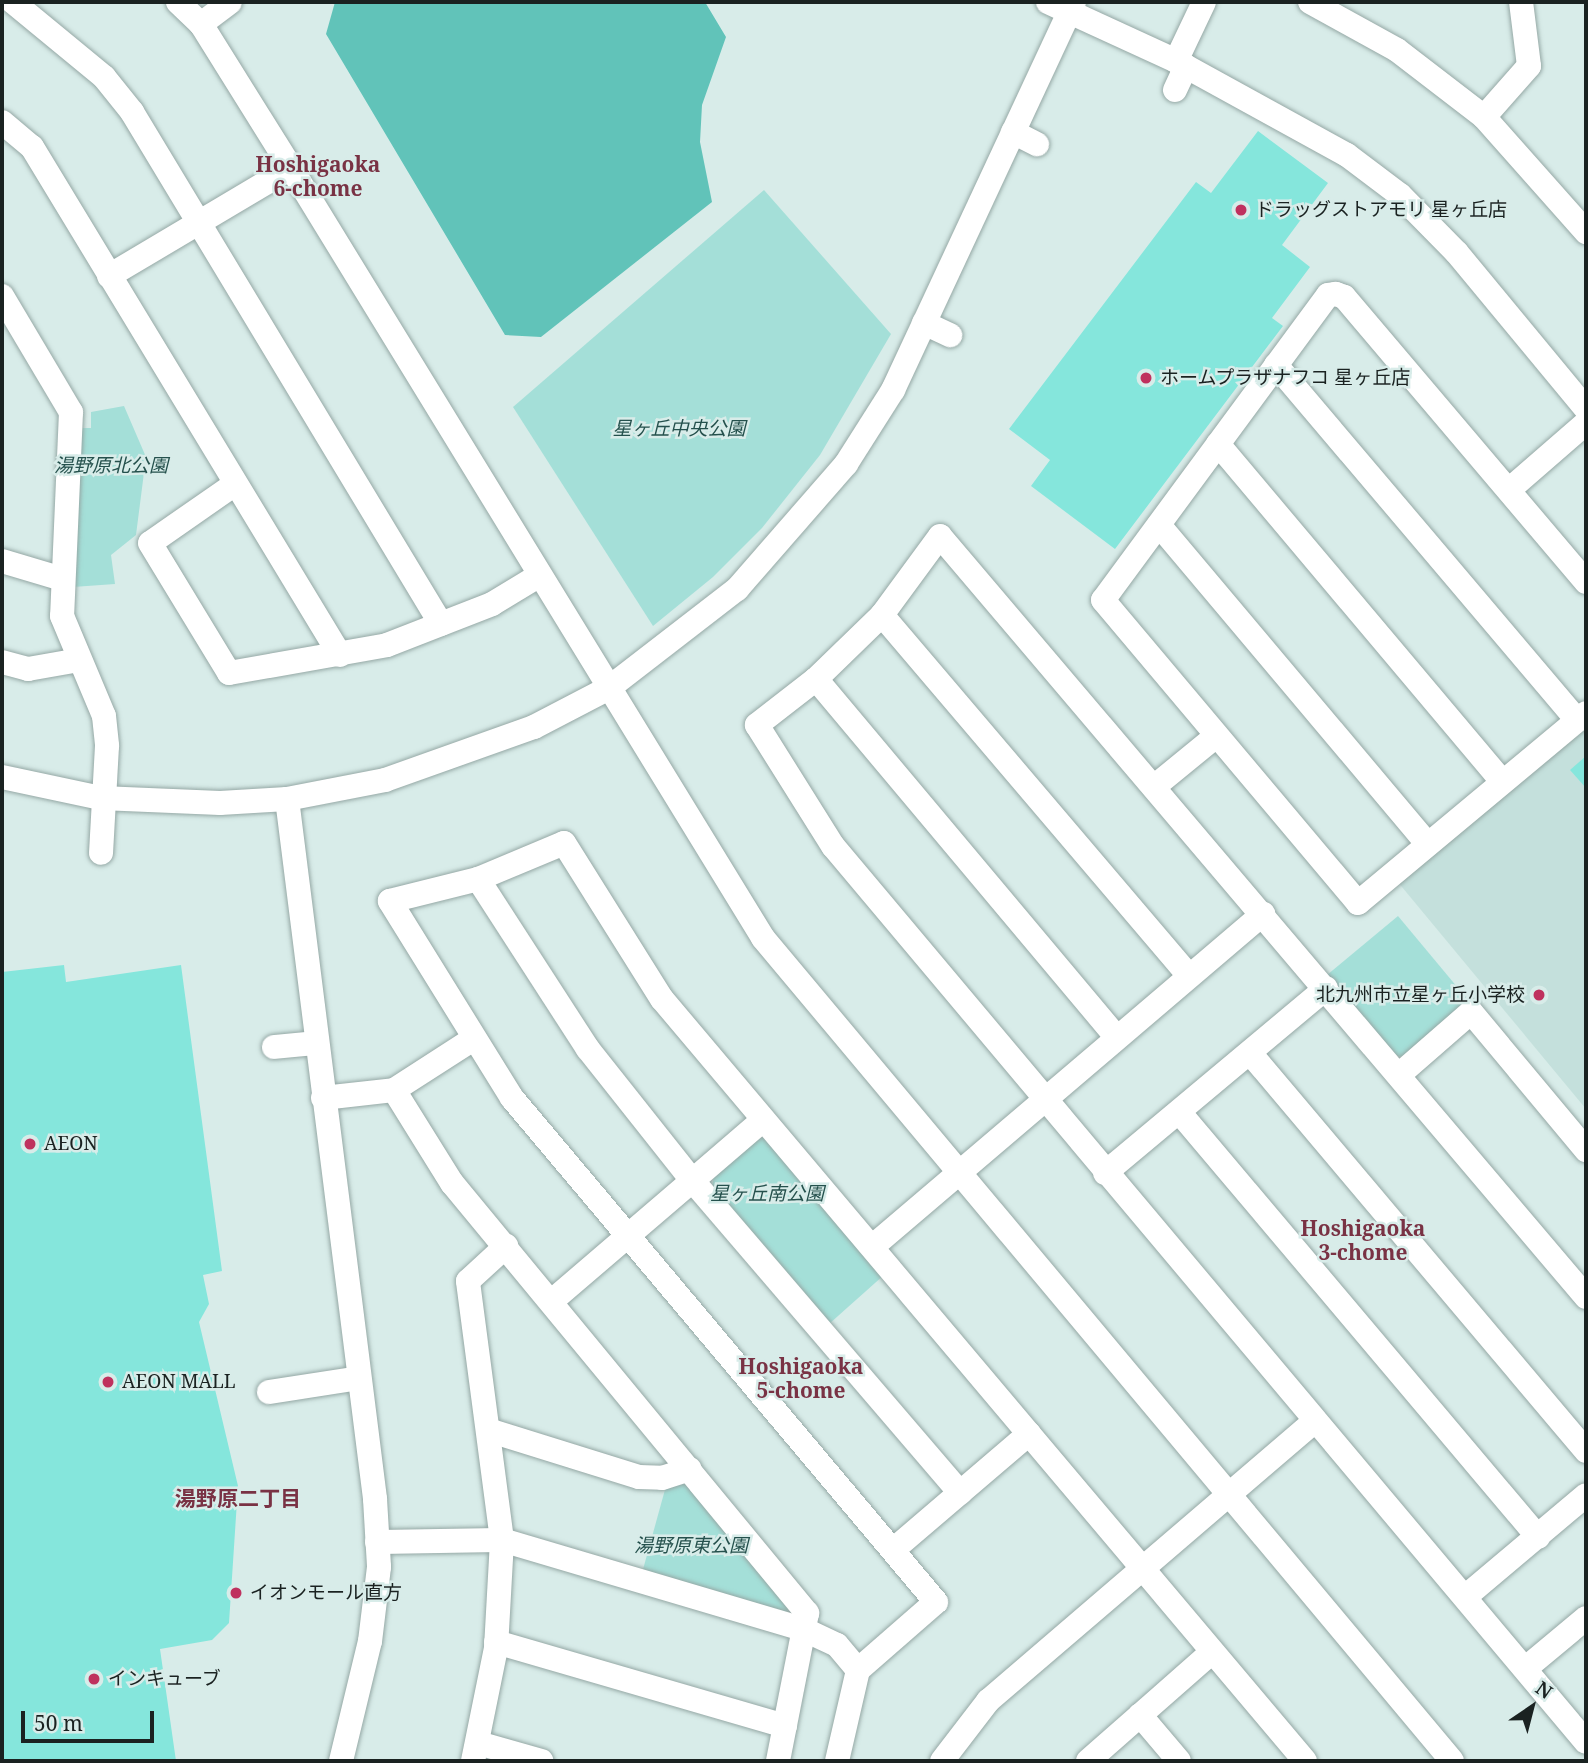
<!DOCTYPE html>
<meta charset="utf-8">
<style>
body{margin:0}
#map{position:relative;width:1588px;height:1763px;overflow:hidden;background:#d8ece9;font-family:"Noto Serif","Noto Sans JP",serif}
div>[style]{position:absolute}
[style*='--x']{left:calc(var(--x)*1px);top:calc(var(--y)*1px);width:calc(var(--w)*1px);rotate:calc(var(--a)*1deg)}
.built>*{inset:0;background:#c4e0dc}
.green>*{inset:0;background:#a4dfd8}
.water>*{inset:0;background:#61c3b9}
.building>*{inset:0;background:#85e6dc}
.roads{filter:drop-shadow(0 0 2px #95a8a5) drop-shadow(0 0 2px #95a8a5)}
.minor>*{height:24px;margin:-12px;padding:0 12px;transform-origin:12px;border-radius:12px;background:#fff}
.dots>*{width:19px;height:19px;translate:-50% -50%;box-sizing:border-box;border:4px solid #d8ece9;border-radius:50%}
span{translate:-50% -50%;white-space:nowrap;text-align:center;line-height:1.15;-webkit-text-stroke:5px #d8ece9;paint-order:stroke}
.poi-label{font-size:19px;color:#1a2221}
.left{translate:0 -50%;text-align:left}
.right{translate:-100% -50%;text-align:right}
.park-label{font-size:19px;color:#25514d;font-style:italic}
.neighbourhood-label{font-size:21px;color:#793244;font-weight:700}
.frame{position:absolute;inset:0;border:4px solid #1a2221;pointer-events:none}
.north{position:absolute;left:1497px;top:1672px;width:70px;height:70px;-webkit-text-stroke:5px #d8ece9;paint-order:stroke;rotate:35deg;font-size:19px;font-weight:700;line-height:28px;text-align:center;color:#1a2221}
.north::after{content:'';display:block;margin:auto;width:24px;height:32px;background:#1a2221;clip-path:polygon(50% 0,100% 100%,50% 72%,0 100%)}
.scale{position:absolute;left:21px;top:1711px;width:133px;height:32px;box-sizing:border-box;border:4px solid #1a2221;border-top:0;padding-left:9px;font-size:21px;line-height:24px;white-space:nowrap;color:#1a2221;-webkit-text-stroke:5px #d8ece9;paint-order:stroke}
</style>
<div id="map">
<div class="built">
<i style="clip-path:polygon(1586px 726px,1586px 1109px,1397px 881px)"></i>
</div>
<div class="green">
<i style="clip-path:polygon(764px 190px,891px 334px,820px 455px,762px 528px,713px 577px,653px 626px,513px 407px)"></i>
<i style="clip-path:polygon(124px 406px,146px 457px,136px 535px,111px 555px,115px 584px,73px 587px,79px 428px,91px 428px,91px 412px)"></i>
<i style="clip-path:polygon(1398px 916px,1468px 1000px,1404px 1057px,1394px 1055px,1327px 975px)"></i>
<i style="clip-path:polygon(768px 1137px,884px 1275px,829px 1324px,712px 1187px,714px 1176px,760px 1138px)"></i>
<i style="clip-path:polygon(692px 1483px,789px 1608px,783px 1617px,642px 1573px,666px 1486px)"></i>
</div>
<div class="water">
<i style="clip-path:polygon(335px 2px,705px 2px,726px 37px,702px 105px,700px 142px,712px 202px,541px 337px,505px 335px,326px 34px)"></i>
</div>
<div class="building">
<i style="clip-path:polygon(1258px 131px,1328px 183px,1282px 245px,1310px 267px,1272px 318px,1283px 326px,1115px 549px,1031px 486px,1050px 460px,1009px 429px,1196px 182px,1211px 193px)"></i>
<i style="clip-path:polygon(1586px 756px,1586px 788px,1570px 770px)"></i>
<i style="clip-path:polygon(64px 965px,66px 982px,181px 965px,222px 1271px,203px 1275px,209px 1304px,199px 1322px,238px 1486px,229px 1623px,212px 1640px,160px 1649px,176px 1761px,2px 1761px,2px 972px)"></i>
</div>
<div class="roads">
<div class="minor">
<i style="--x:13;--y:2;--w:118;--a:39.5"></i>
<i style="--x:104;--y:77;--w:45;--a:51.3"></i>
<i style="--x:132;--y:112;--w:598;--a:58.89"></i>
<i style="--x:178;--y:2;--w:32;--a:44"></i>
<i style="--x:201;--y:24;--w:170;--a:58"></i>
<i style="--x:291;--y:168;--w:903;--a:58.49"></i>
<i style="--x:763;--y:938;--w:1073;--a:50.06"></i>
<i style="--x:1048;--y:2;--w:141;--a:24.7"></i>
<i style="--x:1176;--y:61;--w:195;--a:28.8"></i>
<i style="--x:1347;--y:155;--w:66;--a:37"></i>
<i style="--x:1400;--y:195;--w:81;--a:45.5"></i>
<i style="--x:1457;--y:253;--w:202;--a:50.4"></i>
<i style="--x:1310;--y:2;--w:99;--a:28.9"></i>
<i style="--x:1397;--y:50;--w:110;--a:37.6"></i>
<i style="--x:1484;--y:117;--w:154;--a:48.4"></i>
<i style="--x:201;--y:24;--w:36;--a:-37"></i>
<i style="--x:1176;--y:61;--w:65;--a:-64.6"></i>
<i style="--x:1175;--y:90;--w:26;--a:-65"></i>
<i style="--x:1484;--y:117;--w:68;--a:-48.6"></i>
<i style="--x:1529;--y:66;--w:64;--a:-97.1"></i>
<i style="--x:2;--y:122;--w:39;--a:40"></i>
<i style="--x:32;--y:147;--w:594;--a:58.77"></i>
<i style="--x:1013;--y:132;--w:27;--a:27"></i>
<i style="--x:109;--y:276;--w:212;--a:-30.7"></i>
<i style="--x:2;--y:296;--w:135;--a:59.3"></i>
<i style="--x:71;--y:412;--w:204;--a:92.5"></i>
<i style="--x:62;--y:616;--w:108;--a:67.2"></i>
<i style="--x:104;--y:716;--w:30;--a:84"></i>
<i style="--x:107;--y:746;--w:107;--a:93.2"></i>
<i style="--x:924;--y:323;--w:29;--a:25"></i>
<i style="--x:1276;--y:365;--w:465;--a:49.7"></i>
<i style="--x:1218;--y:444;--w:441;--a:49.9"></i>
<i style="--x:235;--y:484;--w:103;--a:145.2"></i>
<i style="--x:150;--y:543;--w:152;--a:58.7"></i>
<i style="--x:229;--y:673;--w:160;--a:-10"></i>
<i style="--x:387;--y:645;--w:113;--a:-21.3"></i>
<i style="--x:492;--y:604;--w:54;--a:-31.3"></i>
<i style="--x:1510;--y:489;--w:101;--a:-41"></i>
<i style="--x:1159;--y:525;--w:417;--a:49.9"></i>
<i style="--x:2;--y:561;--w:63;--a:16.7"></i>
<i style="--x:1586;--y:582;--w:374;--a:-130.3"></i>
<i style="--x:1344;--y:297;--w:9;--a:-159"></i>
<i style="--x:1336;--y:294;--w:8;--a:173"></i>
<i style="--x:1328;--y:295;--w:379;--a:126.4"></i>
<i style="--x:1103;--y:600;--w:396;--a:49.9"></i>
<i style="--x:1358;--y:903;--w:297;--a:-39.8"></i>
<i style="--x:882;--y:615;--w:474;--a:49.6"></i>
<i style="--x:2;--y:662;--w:27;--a:15"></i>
<i style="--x:28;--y:669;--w:52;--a:-10"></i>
<i style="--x:816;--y:679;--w:467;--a:50"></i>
<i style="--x:2;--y:777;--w:101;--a:12"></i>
<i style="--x:101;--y:798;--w:119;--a:2.4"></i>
<i style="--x:220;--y:803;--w:67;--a:-3.4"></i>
<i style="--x:287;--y:799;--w:100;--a:-11"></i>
<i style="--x:385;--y:780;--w:158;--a:-19.6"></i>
<i style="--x:534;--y:727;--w:85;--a:-27.5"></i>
<i style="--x:609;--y:688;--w:162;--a:-37.7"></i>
<i style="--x:737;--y:589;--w:166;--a:-48.9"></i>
<i style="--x:846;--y:464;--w:88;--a:-57.6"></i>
<i style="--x:893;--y:390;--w:428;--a:-65"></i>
<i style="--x:1155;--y:786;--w:79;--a:-39.3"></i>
<i style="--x:287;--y:799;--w:706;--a:82.83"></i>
<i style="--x:375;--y:1499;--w:68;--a:86.6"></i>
<i style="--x:379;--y:1567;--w:75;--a:96.9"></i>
<i style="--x:370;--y:1641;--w:123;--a:103.6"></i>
<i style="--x:478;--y:879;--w:202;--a:57.1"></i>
<i style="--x:588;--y:1049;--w:167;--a:51.6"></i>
<i style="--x:692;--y:1180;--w:412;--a:49.4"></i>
<i style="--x:274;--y:1047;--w:42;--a:-5.4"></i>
<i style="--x:1250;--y:1053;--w:521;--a:49.83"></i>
<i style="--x:1400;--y:1074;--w:94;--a:-41.1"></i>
<i style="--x:1471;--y:1012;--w:180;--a:50.2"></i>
<i style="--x:394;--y:1090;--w:110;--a:58.1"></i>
<i style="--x:452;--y:1183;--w:558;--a:50.46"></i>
<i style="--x:807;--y:1613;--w:151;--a:101.1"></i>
<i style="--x:323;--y:1098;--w:71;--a:-6.4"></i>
<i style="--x:394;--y:1090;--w:94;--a:-32.8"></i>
<i style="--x:1180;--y:1113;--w:555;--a:49.82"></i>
<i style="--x:1105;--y:1173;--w:288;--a:-39.9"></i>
<i style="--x:872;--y:1247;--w:514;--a:-40.42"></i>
<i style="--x:1586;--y:1297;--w:998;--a:-130.33"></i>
<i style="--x:940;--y:536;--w:98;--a:126.3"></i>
<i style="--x:882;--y:615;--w:92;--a:135.9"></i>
<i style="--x:816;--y:679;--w:75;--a:142.1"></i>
<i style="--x:757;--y:725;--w:143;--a:57.9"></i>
<i style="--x:833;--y:846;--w:1170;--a:49.96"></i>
<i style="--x:553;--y:1300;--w:277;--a:-40.6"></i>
<i style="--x:269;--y:1392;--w:91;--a:-8.8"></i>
<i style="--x:488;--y:1430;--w:158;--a:17.3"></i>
<i style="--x:639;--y:1477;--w:23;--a:2"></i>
<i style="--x:662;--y:1478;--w:29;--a:-18"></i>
<i style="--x:377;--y:1542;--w:125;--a:-0.9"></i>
<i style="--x:502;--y:1540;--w:316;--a:16.5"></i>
<i style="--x:805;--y:1630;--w:35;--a:25"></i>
<i style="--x:837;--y:1645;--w:33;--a:50"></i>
<i style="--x:893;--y:1550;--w:179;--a:-40.5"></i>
<i style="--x:1465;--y:1597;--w:158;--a:-40.1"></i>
<i style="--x:496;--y:1642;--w:301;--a:16.2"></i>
<i style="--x:1526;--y:1668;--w:78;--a:-39.8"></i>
<i style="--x:1140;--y:1715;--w:60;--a:49.7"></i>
<i style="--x:478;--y:1743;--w:66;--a:15.9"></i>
<i style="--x:473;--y:1761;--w:115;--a:-78.5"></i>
<i style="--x:496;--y:1648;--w:108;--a:-86.8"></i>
<i style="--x:502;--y:1540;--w:261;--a:-97.5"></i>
<i style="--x:468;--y:1281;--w:52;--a:-42.6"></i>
<i style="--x:837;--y:1761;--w:93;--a:-77"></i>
<i style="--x:858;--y:1670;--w:103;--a:-41.1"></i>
<i style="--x:936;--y:1602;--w:659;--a:-130.07"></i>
<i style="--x:512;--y:1098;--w:232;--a:-121.8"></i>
<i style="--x:390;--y:901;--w:91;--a:-14"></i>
<i style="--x:478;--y:879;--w:93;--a:-22.7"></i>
<i style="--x:564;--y:843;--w:184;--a:57.9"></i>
<i style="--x:662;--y:999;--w:997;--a:49.84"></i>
<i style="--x:942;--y:1761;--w:76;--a:-52.5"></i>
<i style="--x:988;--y:1701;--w:429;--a:-40.6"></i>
<i style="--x:1088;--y:1761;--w:165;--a:-41.3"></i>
</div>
</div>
<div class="dots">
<i style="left:1241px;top:210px;background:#bf315e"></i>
<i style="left:1146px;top:378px;background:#bf315e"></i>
<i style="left:1539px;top:995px;background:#bf315e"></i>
<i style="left:30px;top:1144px;background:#bf315e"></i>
<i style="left:108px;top:1382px;background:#bf315e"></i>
<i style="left:236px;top:1593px;background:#bf315e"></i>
<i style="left:94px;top:1679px;background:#bf315e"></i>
</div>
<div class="poi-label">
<span class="left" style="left:1255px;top:210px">ドラッグストアモリ 星ヶ丘店</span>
<span class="left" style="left:1160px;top:378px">ホームプラザナフコ 星ヶ丘店</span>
<span class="right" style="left:1525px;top:995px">北九州市立星ヶ丘小学校</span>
<span class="left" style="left:44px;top:1144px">AEON</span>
<span class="left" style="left:122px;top:1382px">AEON MALL</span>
<span class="left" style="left:250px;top:1593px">イオンモール直方</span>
<span class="left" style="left:108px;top:1679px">インキューブ</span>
</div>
<div class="park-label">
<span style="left:679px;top:429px">星ヶ丘中央公園</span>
<span style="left:111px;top:466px">湯野原北公園</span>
<span style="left:767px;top:1194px">星ヶ丘南公園</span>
<span style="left:691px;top:1546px">湯野原東公園</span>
</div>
<div class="neighbourhood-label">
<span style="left:318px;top:176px">Hoshigaoka<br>6-chome</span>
<span style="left:1363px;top:1240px">Hoshigaoka<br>3-chome</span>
<span style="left:801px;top:1378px">Hoshigaoka<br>5-chome</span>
<span style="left:238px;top:1498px">湯野原二丁目</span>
</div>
<div class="frame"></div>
<div class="north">N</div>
<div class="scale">50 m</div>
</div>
